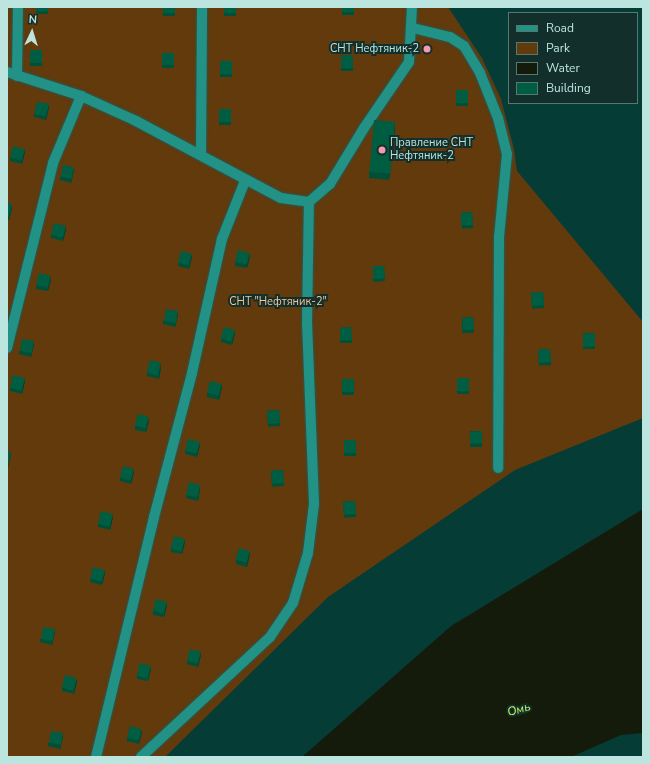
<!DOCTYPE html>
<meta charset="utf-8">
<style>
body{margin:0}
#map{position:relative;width:650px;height:764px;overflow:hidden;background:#053c36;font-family:"Nunito Sans",sans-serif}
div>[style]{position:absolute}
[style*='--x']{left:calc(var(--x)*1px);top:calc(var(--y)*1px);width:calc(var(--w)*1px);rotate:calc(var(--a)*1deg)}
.green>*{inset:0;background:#623a0c}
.water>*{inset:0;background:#151b0b}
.roads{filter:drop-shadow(0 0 1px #265a54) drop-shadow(0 0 1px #265a54)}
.minor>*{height:10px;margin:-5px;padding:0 5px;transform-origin:5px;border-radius:5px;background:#229286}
.wall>*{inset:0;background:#005038;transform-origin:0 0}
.shaded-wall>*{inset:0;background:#00412e}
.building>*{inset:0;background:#005d41;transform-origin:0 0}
.dots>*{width:11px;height:11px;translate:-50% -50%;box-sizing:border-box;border:2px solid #122f2b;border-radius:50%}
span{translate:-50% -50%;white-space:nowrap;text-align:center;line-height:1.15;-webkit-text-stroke:4px #122f2b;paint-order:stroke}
.poi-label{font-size:11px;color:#bbe5de}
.right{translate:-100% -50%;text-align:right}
.left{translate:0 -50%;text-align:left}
.park-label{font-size:11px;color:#f2c69c}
.water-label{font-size:12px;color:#c6f55c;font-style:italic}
.frame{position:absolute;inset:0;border:8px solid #bbe5de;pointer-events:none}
.legend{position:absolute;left:508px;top:12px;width:130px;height:92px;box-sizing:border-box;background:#122f2b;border:1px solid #567873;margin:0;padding:5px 7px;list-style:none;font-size:12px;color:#bbe5de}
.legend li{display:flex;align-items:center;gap:8px;height:20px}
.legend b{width:20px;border:1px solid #567873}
.north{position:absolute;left:12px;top:12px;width:40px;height:40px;-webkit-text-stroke:3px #122f2b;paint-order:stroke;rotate:4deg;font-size:11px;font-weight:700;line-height:16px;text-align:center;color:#bbe5de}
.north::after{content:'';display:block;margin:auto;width:14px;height:18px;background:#bbe5de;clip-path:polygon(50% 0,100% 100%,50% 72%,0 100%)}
</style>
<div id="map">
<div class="green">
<i style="clip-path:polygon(7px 7px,448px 7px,482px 58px,501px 99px,514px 149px,517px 171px,643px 322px,643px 418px,515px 470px,328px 597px,165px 757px,7px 757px)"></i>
</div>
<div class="water">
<i style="clip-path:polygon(643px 509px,643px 733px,621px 735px,571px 757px,302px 757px,451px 626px)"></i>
</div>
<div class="roads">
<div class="minor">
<i style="--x:413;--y:28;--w:38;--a:14"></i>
<i style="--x:450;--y:37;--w:17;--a:33"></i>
<i style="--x:464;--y:46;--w:31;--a:59"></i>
<i style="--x:480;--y:73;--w:48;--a:68.2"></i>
<i style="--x:498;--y:118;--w:37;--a:76"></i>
<i style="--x:507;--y:154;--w:83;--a:95.5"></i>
<i style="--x:499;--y:237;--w:231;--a:90.2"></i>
<i style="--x:7;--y:72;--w:78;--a:18"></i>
<i style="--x:81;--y:96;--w:60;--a:24.4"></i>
<i style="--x:136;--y:121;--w:164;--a:28"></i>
<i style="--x:281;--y:198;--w:28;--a:8"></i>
<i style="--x:309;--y:202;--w:28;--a:-41"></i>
<i style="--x:330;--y:184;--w:66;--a:-58.7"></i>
<i style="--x:364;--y:128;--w:80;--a:-55.7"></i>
<i style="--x:409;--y:62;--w:55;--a:-86.9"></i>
<i style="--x:17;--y:76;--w:69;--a:-89.2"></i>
<i style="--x:201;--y:155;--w:148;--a:-89.6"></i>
<i style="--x:7;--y:348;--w:191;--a:-76"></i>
<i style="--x:53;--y:163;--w:73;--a:-67.3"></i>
<i style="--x:96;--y:757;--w:247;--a:-76.4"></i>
<i style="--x:154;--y:517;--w:149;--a:-75.2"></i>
<i style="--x:192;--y:373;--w:137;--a:-77.4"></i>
<i style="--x:222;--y:239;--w:62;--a:-68.4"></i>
<i style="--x:141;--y:757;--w:176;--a:-42.9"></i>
<i style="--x:270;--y:637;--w:41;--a:-55.9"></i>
<i style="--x:293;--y:603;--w:52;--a:-73.3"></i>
<i style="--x:308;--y:553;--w:49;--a:-83"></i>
<i style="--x:314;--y:504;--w:180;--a:-92.2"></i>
<i style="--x:307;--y:324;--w:122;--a:-89.1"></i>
</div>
</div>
<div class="wall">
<i style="left:36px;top:7px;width:12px;height:7px"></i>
<i style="left:163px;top:7px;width:12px;height:9px"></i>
<i style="left:224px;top:7px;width:12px;height:9px"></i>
<i style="left:342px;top:7px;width:12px;height:8px"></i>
<i style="left:30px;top:50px;width:12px;height:16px"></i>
<i style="left:162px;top:53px;width:12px;height:15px"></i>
<i style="left:341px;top:55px;width:12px;height:16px"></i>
<i style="left:220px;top:61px;width:12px;height:16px"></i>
<i style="left:468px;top:90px;width:16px;height:12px;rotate:90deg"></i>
<i style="clip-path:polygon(49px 107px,46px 120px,34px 117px,34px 114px)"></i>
<i style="left:219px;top:109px;width:12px;height:16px"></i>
<i style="clip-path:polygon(395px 128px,389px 180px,369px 178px,369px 172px)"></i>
<i style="clip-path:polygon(25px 152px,22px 164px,10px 161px,10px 158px)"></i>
<i style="clip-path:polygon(74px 170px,71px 183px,60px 180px,60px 177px)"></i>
<i style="clip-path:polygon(7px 203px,12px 208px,9px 220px,7px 219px)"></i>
<i style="left:472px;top:212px;width:16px;height:11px;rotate:86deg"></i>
<i style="clip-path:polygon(66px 229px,63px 241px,51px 238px,51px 235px)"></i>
<i style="clip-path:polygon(250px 256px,247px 268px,235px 266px,235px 262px)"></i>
<i style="clip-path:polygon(192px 257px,189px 269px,178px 266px,178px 263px)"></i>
<i style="clip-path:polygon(373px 266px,384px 266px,385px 281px,373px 282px)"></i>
<i style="clip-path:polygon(51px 279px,48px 291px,36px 289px,36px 285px)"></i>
<i style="left:543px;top:292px;width:16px;height:12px;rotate:86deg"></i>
<i style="clip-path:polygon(178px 315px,175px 327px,163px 324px,163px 321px)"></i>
<i style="clip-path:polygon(473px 317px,474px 333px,462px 333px,462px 318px)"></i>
<i style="clip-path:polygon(351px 327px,352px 343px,340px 343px,340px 328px)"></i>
<i style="clip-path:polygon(235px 333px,232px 345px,221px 342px,221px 339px)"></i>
<i style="left:595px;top:333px;width:16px;height:12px;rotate:90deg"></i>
<i style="clip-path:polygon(34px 345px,31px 357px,19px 354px,19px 351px)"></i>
<i style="left:550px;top:349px;width:16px;height:12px;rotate:86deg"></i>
<i style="clip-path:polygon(161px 367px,159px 379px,147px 376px,147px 373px)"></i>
<i style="left:469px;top:378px;width:16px;height:12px;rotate:90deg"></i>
<i style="left:342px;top:379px;width:12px;height:16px"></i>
<i style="clip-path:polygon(25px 381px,22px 394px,10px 391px,10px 388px)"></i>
<i style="clip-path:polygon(222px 387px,219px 400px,207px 397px,207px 393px)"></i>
<i style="left:279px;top:410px;width:16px;height:12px;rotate:86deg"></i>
<i style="clip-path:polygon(149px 420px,146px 432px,135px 430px,135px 426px)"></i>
<i style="left:482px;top:431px;width:16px;height:12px;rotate:90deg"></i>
<i style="left:344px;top:440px;width:12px;height:16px"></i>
<i style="clip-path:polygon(200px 445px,197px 457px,185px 454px,185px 451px)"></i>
<i style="left:283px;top:470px;width:16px;height:12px;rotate:86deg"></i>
<i style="clip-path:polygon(134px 472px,131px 484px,120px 481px,120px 478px)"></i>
<i style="clip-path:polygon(200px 489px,198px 501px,186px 498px,186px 495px)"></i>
<i style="left:355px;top:501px;width:16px;height:12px;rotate:86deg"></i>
<i style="clip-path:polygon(113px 517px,110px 530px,98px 527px,98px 524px)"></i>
<i style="clip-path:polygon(185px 542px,182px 554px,171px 552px,171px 549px)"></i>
<i style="clip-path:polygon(250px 554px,247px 567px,236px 564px,236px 560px)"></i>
<i style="clip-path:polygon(105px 573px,102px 585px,90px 582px,90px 579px)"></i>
<i style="clip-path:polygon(167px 605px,164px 617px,153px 615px,153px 611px)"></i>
<i style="clip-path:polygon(55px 632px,52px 645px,40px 642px,40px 639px)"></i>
<i style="clip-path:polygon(201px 655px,198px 667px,187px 664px,187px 661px)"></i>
<i style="clip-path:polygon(151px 669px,148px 681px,137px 679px,137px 676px)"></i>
<i style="clip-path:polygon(77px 681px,74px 694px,62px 691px,62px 688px)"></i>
<i style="clip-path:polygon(142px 732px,139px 744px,127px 741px,127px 738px)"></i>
<i style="clip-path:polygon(63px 737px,60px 749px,48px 746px,48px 743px)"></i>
</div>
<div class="shaded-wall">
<i style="clip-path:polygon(49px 104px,49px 107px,46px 120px,46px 116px)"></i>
<i style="clip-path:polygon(395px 122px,395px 128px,389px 180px,389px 174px)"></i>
<i style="clip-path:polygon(25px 149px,25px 152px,22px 164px,22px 161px)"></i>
<i style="clip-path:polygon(74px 167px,74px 170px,71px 183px,71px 180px)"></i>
<i style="clip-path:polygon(12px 204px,12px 208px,9px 220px,9px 217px)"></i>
<i style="clip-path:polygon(66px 226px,66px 229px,63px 241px,63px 238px)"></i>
<i style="clip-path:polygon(250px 253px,250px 256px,247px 268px,247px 265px)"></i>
<i style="clip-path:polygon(192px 254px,192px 257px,189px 269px,189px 266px)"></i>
<i style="clip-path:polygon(51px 276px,51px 279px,48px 291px,48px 288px)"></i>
<i style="clip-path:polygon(178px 311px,178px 315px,175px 327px,175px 324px)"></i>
<i style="clip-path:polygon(235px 330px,235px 333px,232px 345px,232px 342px)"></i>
<i style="clip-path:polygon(34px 341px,34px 345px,31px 357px,31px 354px)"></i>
<i style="clip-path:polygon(161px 363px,161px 367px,159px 379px,159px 376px)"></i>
<i style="clip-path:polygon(25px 378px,25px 381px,22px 394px,22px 391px)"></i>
<i style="clip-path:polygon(222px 384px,222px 387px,219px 400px,219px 396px)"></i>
<i style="clip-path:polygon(149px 417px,149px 420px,146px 432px,146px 429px)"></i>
<i style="clip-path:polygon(200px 442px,200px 445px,197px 457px,197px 454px)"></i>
<i style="clip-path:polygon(11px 452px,11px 455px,8px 468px,8px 465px)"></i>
<i style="clip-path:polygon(134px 469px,134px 472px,131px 484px,131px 481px)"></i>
<i style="clip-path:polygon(200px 485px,200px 489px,198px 501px,198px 497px)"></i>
<i style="clip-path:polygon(113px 514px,113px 517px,110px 530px,110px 527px)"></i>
<i style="clip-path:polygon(185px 539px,185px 542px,182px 554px,182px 551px)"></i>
<i style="clip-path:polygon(250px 551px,250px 554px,247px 567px,247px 563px)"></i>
<i style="clip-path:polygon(105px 570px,105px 573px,102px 585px,102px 582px)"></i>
<i style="clip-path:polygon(167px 602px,167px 605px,164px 617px,164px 614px)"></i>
<i style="clip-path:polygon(55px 629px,55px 632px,52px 645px,52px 642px)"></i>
<i style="clip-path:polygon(201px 652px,201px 655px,198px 667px,198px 664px)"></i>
<i style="clip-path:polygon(151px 666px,151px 669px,148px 681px,148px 678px)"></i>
<i style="clip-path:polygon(77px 678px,77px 681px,74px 694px,74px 690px)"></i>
<i style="clip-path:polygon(142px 729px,142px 732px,139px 744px,139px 741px)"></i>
<i style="clip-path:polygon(63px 733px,63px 737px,60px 749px,60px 746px)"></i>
</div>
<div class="building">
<i style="left:36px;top:7px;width:12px;height:4px"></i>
<i style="left:163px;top:7px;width:12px;height:6px"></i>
<i style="left:224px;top:7px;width:12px;height:6px"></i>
<i style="left:342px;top:7px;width:12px;height:5px"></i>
<i style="left:30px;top:50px;width:12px;height:13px"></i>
<i style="left:162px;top:53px;width:12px;height:12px"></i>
<i style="left:341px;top:55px;width:12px;height:13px"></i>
<i style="left:220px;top:61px;width:12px;height:13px"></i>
<i style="left:468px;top:90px;width:13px;height:12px;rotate:90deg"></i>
<i style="clip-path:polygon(37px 102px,49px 104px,46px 116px,34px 114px)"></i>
<i style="left:219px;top:109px;width:12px;height:13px"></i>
<i style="left:374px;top:120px;width:21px;height:52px;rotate:5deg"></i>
<i style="left:13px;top:146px;width:12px;height:12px;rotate:14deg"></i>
<i style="left:63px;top:165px;width:11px;height:12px;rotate:10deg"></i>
<i style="clip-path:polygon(7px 203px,12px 204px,9px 217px,7px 216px)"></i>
<i style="clip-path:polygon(472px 212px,473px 225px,461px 225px,461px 213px)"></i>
<i style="left:54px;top:223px;width:12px;height:12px;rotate:14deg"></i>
<i style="left:238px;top:250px;width:12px;height:12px;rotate:14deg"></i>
<i style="left:181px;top:251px;width:11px;height:12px;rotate:15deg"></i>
<i style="clip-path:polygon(373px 266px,384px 266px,385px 278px,373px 279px)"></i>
<i style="left:39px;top:273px;width:12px;height:12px;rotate:14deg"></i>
<i style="left:543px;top:292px;width:13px;height:12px;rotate:86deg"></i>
<i style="left:166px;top:309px;width:12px;height:12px;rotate:9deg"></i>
<i style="left:473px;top:317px;width:12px;height:11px;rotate:85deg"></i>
<i style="left:224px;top:327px;width:11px;height:12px;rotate:15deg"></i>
<i style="clip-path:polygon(351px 327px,352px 340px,340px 340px,340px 328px)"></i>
<i style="clip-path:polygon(595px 333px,595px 346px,583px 347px,583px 334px)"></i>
<i style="left:22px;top:339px;width:12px;height:12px;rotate:9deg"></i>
<i style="left:550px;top:349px;width:13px;height:12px;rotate:86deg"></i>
<i style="left:150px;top:360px;width:11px;height:13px;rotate:15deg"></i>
<i style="left:13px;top:375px;width:12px;height:13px;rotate:14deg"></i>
<i style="left:469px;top:378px;width:13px;height:12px;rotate:90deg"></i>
<i style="left:342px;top:379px;width:12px;height:13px"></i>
<i style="left:210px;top:381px;width:12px;height:12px;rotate:14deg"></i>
<i style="left:279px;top:410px;width:13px;height:12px;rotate:86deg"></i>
<i style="left:138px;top:414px;width:11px;height:12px;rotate:15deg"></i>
<i style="clip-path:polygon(482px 431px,482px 443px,470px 444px,470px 432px)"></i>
<i style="left:188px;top:439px;width:12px;height:12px;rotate:14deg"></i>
<i style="left:344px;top:440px;width:12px;height:13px"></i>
<i style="clip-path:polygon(7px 451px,11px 452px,8px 465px,7px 464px)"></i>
<i style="left:123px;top:466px;width:11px;height:12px;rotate:15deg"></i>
<i style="left:283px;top:470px;width:13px;height:12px;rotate:86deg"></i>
<i style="clip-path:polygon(189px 482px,200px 485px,198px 497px,186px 495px)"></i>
<i style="left:355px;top:501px;width:13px;height:12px;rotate:86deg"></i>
<i style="left:101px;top:511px;width:12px;height:13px;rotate:14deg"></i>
<i style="left:174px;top:536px;width:11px;height:13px;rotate:15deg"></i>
<i style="left:239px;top:548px;width:11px;height:12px;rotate:15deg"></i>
<i style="left:93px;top:567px;width:12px;height:12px;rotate:14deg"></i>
<i style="left:156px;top:599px;width:11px;height:12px;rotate:15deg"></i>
<i style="left:43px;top:627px;width:12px;height:12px;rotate:9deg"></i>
<i style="left:190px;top:649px;width:11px;height:12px;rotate:15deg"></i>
<i style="left:140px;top:663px;width:11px;height:13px;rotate:15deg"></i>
<i style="left:65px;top:675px;width:12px;height:13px;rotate:14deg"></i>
<i style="left:130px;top:726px;width:12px;height:12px;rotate:14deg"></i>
<i style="left:51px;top:731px;width:12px;height:12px;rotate:9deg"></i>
</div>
<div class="dots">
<i style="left:427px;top:49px;background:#f29aaf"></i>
<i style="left:382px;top:150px;background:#f29aaf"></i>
</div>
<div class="poi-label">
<span class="right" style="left:419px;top:49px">СНТ Нефтяник-2</span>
<span class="left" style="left:390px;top:150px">Правление СНТ<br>Нефтяник-2</span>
</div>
<div class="park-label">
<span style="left:278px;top:302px">СНТ "Нефтяник-2"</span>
</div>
<div class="water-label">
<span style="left:519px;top:710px;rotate:-15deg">Омь</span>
</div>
<div class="frame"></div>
<ul class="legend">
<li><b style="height:5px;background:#229286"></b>Road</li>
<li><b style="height:11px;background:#623a0c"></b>Park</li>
<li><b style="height:11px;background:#151b0b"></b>Water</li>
<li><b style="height:11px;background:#005d41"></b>Building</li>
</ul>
<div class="north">N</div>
</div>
